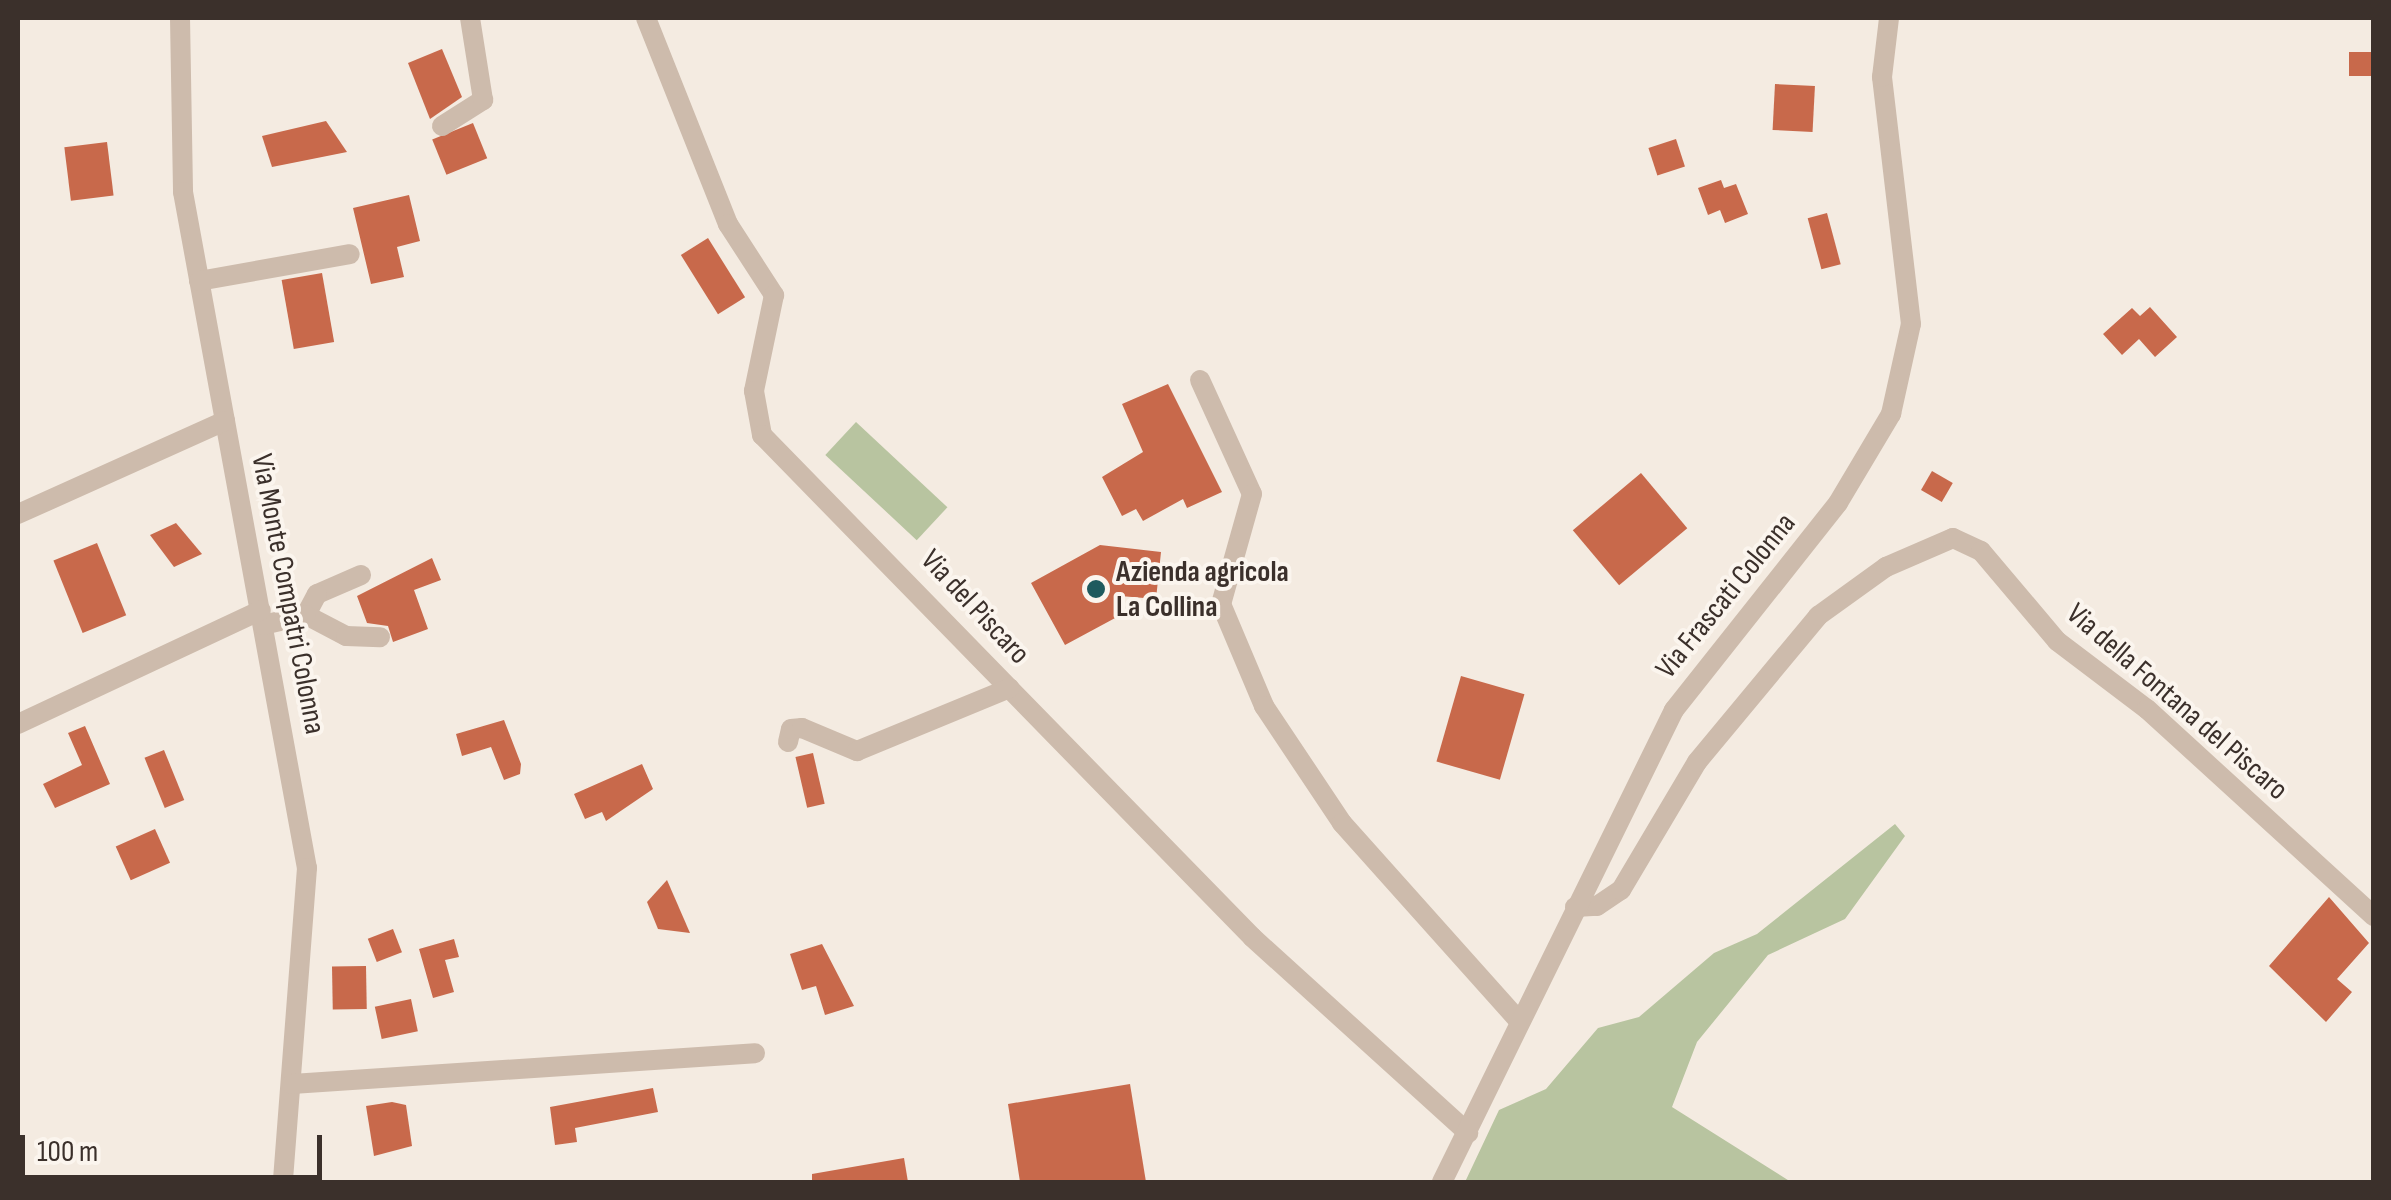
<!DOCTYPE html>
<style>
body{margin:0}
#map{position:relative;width:2391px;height:1200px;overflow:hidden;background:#f4ebe1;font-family:"Sofia Sans Condensed",sans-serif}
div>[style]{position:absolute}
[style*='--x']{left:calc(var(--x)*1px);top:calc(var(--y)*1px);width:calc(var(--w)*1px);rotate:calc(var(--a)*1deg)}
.green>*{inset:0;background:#b8c4a0;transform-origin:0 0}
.building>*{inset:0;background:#c8694b;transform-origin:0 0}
.minor>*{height:20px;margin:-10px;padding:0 10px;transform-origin:10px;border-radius:10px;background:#cdbbac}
.dots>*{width:28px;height:28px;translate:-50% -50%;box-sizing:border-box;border:5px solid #fbf5ee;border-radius:50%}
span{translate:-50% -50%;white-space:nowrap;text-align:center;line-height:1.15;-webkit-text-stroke:8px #fbf5ee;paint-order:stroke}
.poi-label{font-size:30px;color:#3b302b;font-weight:700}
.left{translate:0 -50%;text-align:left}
.street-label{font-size:30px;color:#3b302b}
.frame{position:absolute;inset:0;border:20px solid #3b302b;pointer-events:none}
.scale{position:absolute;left:20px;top:1135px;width:302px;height:45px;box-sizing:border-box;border:5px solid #3b302b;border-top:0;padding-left:12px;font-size:30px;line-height:35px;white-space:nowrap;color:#3b302b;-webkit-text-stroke:8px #fbf5ee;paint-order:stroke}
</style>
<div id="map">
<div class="green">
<i style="left:856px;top:422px;width:125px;height:45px;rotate:43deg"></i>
<i style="clip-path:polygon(1895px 824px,1905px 836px,1845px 919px,1768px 955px,1697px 1042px,1672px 1107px,1791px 1182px,1465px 1182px,1499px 1110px,1546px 1089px,1598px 1028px,1639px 1017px,1714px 953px,1757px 934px)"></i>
</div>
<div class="building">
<i style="clip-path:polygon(442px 49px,462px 97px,430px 119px,408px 63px)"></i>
<i style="left:2374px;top:52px;width:24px;height:25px;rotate:90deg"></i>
<i style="left:1775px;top:84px;width:40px;height:46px;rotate:3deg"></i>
<i style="clip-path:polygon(326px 121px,347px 152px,272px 167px,262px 136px)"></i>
<i style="left:473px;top:123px;width:38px;height:44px;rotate:68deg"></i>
<i style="left:1676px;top:139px;width:29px;height:29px;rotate:72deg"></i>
<i style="left:107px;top:142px;width:54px;height:43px;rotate:83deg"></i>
<i style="clip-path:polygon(1721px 180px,1724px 188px,1736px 184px,1748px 214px,1725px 223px,1720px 210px,1708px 215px,1698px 188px)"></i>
<i style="clip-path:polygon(409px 195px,420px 241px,397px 247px,404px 277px,371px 284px,353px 208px)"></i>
<i style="left:1827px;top:213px;width:53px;height:20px;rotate:75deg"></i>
<i style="left:708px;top:238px;width:70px;height:32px;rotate:58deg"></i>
<i style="left:322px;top:273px;width:70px;height:41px;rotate:80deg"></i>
<i style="clip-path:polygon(2150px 307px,2177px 337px,2155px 357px,2139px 339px,2122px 355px,2103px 334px,2132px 308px,2140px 316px)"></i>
<i style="clip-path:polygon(1168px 384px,1222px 492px,1187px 508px,1183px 499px,1143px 521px,1136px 509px,1122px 516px,1102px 477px,1143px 452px,1122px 404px)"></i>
<i style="left:1932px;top:471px;width:24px;height:22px;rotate:30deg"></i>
<i style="left:1641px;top:473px;width:72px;height:89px;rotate:50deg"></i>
<i style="clip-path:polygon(176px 523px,202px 554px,174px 567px,150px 535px)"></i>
<i style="left:97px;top:543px;width:78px;height:47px;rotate:68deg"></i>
<i style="clip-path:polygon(1100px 545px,1161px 552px,1156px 599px,1120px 596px,1117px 617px,1065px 645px,1031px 583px)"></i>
<i style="clip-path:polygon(432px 558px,441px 580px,414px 590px,428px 629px,393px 642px,388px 626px,367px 623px,357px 596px)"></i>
<i style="left:1461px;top:676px;width:66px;height:89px;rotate:16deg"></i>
<i style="clip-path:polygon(504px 720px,521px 764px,520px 774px,504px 780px,491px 747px,462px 756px,456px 734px)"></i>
<i style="clip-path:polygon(85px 726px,110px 784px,55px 808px,43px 784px,82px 765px,68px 733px)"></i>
<i style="left:164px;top:750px;width:54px;height:21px;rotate:68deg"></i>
<i style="left:813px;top:753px;width:52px;height:18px;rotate:77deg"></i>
<i style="clip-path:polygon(642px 764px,653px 789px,606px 821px,602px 812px,585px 819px,574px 794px)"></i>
<i style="left:155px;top:829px;width:37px;height:43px;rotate:66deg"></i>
<i style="clip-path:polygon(667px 880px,690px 933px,658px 929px,647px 902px)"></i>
<i style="clip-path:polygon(2329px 897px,2369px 943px,2337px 979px,2352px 992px,2326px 1022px,2269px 966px)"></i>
<i style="left:393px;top:929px;width:25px;height:27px;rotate:69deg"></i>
<i style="clip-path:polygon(454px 939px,459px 957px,445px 960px,454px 992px,433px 998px,419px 949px)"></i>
<i style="clip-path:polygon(822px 944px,854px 1006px,825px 1015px,816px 986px,802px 990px,790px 954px)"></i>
<i style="left:366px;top:966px;width:43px;height:34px;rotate:89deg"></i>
<i style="left:411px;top:999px;width:33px;height:37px;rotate:78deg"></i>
<i style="clip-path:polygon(1130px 1084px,1146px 1182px,1020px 1182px,1008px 1104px)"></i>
<i style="clip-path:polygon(653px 1088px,658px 1112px,575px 1128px,577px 1142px,555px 1145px,550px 1107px)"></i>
<i style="clip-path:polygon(392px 1102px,406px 1105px,412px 1146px,374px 1156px,366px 1106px)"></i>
<i style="clip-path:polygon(904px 1158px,908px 1182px,812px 1182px,812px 1174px)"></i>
</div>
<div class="minor">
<i style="--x:180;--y:18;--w:174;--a:89"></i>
<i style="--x:183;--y:192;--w:687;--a:79.61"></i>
<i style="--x:307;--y:868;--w:315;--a:94.4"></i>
<i style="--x:646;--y:18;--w:222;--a:68.3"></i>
<i style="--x:728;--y:224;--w:85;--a:57.1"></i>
<i style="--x:774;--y:295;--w:98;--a:101.8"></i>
<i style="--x:754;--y:391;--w:45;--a:79.7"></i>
<i style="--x:762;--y:435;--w:702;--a:45.69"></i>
<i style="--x:1252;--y:937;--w:292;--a:42.2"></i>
<i style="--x:442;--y:126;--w:49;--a:-32.4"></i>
<i style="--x:483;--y:100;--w:83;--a:-99"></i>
<i style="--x:199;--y:281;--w:153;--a:-10.1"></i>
<i style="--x:1200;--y:380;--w:125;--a:65.5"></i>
<i style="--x:1252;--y:494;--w:114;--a:105.7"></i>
<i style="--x:1221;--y:604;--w:111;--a:67.1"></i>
<i style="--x:1264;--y:706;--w:141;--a:56.3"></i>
<i style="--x:1342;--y:823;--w:267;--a:48.2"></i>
<i style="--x:18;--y:514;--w:227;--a:-24.2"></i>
<i style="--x:361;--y:575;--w:48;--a:156.6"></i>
<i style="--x:317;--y:594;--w:24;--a:118"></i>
<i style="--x:306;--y:615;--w:45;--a:27.7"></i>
<i style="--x:346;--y:636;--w:34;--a:2"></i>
<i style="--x:263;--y:625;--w:44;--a:-13.1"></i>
<i style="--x:18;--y:724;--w:268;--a:-25.1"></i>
<i style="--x:788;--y:742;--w:13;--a:-77"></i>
<i style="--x:791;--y:729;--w:11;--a:-5"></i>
<i style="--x:802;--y:728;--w:60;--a:22.7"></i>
<i style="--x:857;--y:751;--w:165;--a:-22.4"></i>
<i style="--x:1575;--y:907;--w:22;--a:-3"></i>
<i style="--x:1597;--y:906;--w:29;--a:-34"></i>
<i style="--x:1621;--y:890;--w:149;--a:-59.3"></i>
<i style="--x:1697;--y:762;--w:190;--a:-50.3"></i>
<i style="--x:1818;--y:616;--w:84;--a:-35.8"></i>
<i style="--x:1886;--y:567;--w:73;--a:-23.4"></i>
<i style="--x:1953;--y:538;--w:31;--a:25"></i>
<i style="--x:1981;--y:551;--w:118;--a:49.8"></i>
<i style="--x:2057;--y:641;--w:113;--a:37.1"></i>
<i style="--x:2147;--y:709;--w:307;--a:42.4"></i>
<i style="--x:292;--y:1084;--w:464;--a:-3.8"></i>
<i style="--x:1442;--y:1182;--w:526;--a:-63.82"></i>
<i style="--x:1674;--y:710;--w:264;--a:-51.6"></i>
<i style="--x:1838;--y:503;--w:104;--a:-59.2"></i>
<i style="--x:1891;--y:414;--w:92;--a:-77.5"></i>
<i style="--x:1911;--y:324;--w:249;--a:-96.7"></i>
<i style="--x:1882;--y:77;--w:59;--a:-83.2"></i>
</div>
<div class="dots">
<i style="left:1096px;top:589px;background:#1f5a5e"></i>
</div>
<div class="poi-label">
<span class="left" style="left:1116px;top:589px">Azienda agricola<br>La Collina</span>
</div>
<div class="street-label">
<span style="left:288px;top:594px;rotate:79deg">Via Monte Compatri Colonna</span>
<span style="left:1726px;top:596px;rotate:-51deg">Via Frascati Colonna</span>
<span style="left:975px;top:607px;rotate:47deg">Via del Piscaro</span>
<span style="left:2177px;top:702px;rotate:41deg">Via della Fontana del Piscaro</span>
</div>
<div class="frame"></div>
<div class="scale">100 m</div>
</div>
